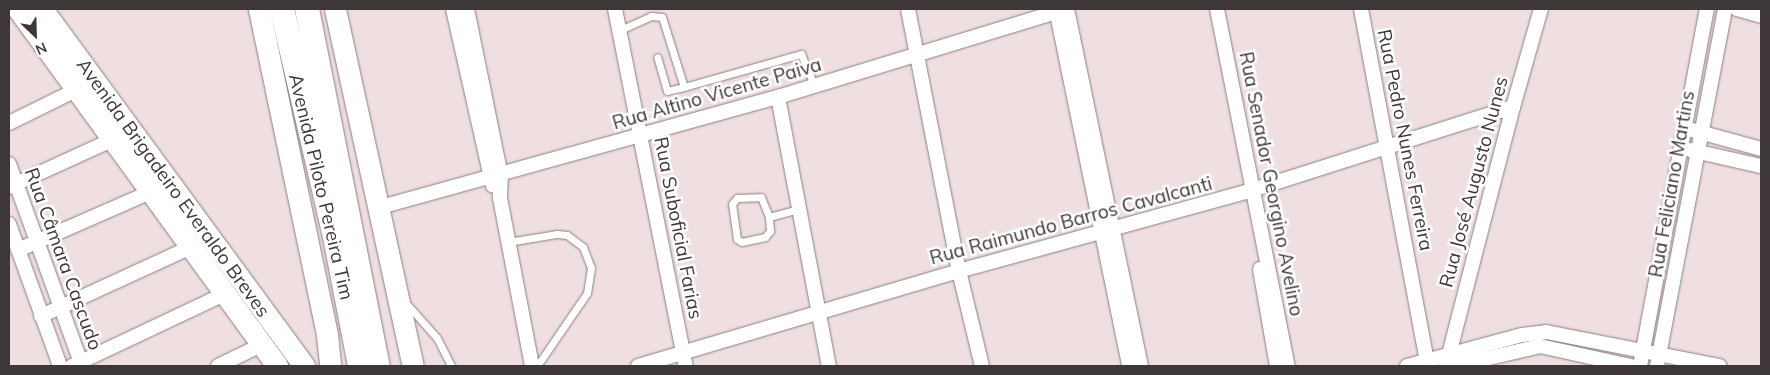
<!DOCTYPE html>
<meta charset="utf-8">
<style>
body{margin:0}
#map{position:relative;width:1770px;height:375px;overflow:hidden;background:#efdfe0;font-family:Mulish,sans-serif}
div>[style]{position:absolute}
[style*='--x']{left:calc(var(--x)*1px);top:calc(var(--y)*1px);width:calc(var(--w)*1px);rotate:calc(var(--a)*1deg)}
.roads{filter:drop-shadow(0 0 1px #8d7f80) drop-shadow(0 0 1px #8d7f80)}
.lane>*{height:7px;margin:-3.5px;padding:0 3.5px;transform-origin:3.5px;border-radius:3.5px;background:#fff}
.street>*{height:14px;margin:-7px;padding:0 7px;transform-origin:7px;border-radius:7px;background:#fff}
.primary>*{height:21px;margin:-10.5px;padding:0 10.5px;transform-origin:10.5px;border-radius:10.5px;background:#fff}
.highway>*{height:24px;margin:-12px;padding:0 12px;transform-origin:12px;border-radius:12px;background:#fff}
span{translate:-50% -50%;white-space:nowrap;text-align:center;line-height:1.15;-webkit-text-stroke:5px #fff;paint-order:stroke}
.street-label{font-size:19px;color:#3d3737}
.frame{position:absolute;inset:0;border:10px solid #3d3737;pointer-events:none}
.north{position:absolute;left:10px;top:10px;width:50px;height:50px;-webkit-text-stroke:4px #fff;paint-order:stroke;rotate:156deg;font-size:14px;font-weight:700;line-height:20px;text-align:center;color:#3d3737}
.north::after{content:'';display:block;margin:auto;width:18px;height:22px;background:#3d3737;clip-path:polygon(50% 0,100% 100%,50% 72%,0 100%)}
</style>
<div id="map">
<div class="roads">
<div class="lane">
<i style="--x:620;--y:30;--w:34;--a:-24"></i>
<i style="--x:651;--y:16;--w:11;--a:5"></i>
<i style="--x:662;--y:17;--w:73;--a:72.6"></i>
<i style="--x:684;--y:87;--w:17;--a:167"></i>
<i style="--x:667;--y:91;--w:35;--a:-106"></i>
<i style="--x:684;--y:87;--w:122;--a:-15.8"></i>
<i style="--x:801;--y:54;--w:34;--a:67"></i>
<i style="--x:769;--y:217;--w:14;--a:86"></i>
<i style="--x:770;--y:231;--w:8;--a:130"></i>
<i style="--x:765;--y:237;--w:24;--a:168"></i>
<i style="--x:742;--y:242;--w:6;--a:-149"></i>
<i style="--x:737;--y:239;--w:35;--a:-98"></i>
<i style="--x:732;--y:204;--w:8;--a:-50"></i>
<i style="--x:737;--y:198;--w:24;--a:-2"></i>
<i style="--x:761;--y:197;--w:22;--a:68"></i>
<i style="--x:769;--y:217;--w:31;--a:-15"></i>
<i style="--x:508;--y:242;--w:50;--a:-9.3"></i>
<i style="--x:557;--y:234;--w:10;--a:6"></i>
<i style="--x:567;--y:235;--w:20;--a:37"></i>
<i style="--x:583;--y:247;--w:22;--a:69"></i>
<i style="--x:591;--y:268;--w:25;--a:99"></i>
<i style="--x:587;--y:293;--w:88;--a:124.4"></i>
<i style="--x:405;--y:302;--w:48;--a:48.4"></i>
<i style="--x:437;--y:338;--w:31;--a:63"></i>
</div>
<div class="street">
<i style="--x:453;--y:9;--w:181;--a:77.3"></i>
<i style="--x:467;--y:9;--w:170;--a:78.5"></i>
<i style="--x:501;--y:176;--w:22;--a:93"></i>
<i style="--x:500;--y:198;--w:171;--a:79.2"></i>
<i style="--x:615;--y:9;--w:364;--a:78.8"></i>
<i style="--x:908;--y:9;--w:267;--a:79"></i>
<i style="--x:959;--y:271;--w:98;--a:76.4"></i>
<i style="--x:1056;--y:9;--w:364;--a:78.4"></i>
<i style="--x:1067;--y:9;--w:365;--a:78.3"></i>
<i style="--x:1217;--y:9;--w:364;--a:78.8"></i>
<i style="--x:1361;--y:9;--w:363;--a:79.4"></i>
<i style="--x:1737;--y:9;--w:25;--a:16"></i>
<i style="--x:778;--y:97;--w:274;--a:79.3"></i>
<i style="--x:9;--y:123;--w:77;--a:-26.2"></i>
<i style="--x:1692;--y:130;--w:72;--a:15.4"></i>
<i style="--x:1690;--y:150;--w:73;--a:12.7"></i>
<i style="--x:9;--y:164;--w:215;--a:70.1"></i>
<i style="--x:9;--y:187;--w:115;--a:-24.6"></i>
<i style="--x:377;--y:208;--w:416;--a:-15.5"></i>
<i style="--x:778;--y:97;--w:301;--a:-17"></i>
<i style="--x:9;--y:224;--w:151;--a:70.2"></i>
<i style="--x:18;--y:250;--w:145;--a:-23.6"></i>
<i style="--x:1260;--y:269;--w:98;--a:80.1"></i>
<i style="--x:41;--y:316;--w:163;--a:-24.7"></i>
<i style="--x:72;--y:366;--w:168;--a:-25.3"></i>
<i style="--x:218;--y:366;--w:48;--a:-26"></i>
<i style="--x:638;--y:366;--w:335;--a:-16.5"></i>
<i style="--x:959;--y:271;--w:298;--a:-15.4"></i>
<i style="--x:1246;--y:192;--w:280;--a:-17.7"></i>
<i style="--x:1407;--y:366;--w:119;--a:-15.1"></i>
<i style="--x:1522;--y:335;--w:24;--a:-7"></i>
<i style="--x:1546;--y:332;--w:177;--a:11.1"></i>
<i style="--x:1446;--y:366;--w:268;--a:-75.5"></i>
<i style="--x:1513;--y:107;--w:102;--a:-74.1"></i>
<i style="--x:1455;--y:366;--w:87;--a:-13.2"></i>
<i style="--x:1540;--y:346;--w:93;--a:12.4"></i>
<i style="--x:1640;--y:366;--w:363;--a:-79.4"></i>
<i style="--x:1657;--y:366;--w:363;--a:-79.2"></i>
</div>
<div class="primary">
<i style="--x:18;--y:9;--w:441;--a:54"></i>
<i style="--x:42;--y:9;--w:443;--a:53.7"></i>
<i style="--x:259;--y:9;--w:333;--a:78.2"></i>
<i style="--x:327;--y:335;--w:31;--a:84"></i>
<i style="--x:335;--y:9;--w:365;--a:77.7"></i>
</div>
<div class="highway">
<i style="--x:282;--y:9;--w:234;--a:76.9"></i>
<i style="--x:335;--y:237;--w:131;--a:79"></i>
<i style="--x:307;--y:9;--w:364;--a:78.8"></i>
</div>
</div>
<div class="street-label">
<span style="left:717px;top:94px;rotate:-16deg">Rua Altino Vicente Paiva</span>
<span style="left:1405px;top:140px;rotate:79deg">Rua Pedro Nunes Ferreira</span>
<span style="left:1474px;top:182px;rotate:-75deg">Rua José Augusto Nunes</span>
<span style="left:1271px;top:184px;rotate:79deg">Rua Senador Georgino Avelino</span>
<span style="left:1672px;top:184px;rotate:-80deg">Rua Feliciano Martins</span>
<span style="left:321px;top:187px;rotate:77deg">Avenida Piloto Pereira Tim</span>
<span style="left:173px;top:188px;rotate:54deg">Avenida Brigadeiro Everaldo Breves</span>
<span style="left:1071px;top:221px;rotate:-15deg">Rua Raimundo Barros Cavalcanti</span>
<span style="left:678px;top:228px;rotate:79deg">Rua Suboficial Farias</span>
<span style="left:63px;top:259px;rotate:70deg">Rua Câmara Cascudo</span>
</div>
<div class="frame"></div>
<div class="north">N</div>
</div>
